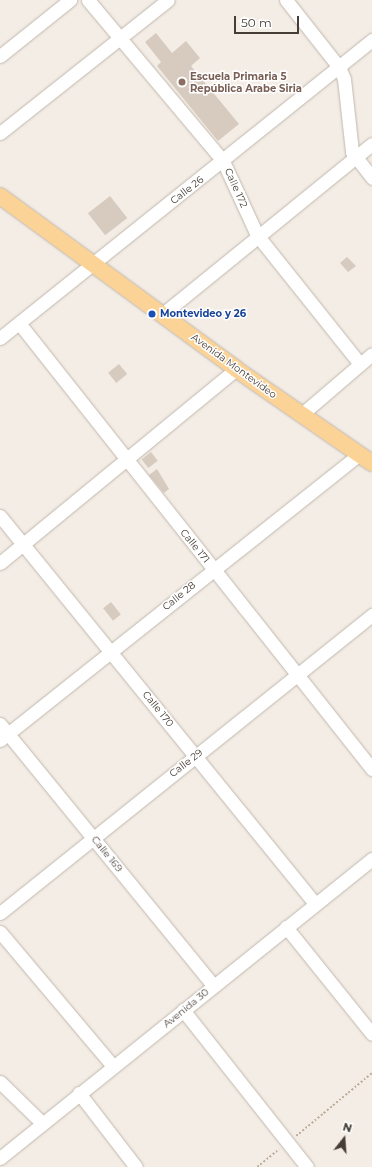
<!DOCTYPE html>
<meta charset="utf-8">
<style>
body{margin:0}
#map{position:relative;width:372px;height:1167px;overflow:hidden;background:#f3ede6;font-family:Montserrat,sans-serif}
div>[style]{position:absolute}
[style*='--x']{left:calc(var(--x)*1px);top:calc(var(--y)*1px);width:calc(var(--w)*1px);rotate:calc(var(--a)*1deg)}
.building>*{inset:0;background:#d7cbbf;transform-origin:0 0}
.path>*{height:1.5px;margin-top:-0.75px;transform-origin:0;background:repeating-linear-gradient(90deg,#bfae9b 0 2px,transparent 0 4px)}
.roads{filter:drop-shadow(0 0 1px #c1b7ac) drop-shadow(0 0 1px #c1b7ac)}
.minor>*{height:13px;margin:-6.5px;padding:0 6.5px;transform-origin:6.5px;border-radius:6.5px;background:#fff}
.major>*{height:16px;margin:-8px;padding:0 8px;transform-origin:8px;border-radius:8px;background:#fcd396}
.dots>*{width:11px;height:11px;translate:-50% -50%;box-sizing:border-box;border:2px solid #fff;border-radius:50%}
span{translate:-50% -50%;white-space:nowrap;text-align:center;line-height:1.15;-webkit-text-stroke:3px #fff;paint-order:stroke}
.education-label{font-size:10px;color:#785e54;font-weight:700}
.left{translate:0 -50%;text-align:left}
.street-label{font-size:10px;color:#453d36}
.transit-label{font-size:10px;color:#164399;font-weight:700}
.north{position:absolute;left:324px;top:1119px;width:40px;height:40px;-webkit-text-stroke:3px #fff;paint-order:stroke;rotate:17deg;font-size:11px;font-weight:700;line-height:16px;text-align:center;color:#453d36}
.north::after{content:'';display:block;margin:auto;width:14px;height:18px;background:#453d36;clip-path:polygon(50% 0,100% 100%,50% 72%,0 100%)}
.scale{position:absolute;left:234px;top:16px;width:65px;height:18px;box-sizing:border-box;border:2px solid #453d36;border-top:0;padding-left:5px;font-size:12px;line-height:14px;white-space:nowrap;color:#453d36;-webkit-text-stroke:3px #fff;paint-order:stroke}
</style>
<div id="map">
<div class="building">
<i style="clip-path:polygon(156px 33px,172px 53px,186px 41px,200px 58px,191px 66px,239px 124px,218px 141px,157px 66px,161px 62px,145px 42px)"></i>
<i style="left:110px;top:196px;width:28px;height:28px;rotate:52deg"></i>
<i style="clip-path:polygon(347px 257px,356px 266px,348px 272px,340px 263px)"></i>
<i style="left:119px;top:364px;width:13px;height:14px;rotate:51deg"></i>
<i style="left:151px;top:452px;width:11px;height:12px;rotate:52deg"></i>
<i style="clip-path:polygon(157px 469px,169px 489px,164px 493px,149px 475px)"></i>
<i style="left:111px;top:602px;width:16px;height:10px;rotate:52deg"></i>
</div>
<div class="path">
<i style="--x:296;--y:1136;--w:99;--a:-39.7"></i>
<i style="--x:257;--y:1167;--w:28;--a:-39"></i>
</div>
<div class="roads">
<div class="minor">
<i style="--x:88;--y:0;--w:210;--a:50"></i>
<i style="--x:223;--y:161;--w:81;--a:65.3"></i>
<i style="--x:257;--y:235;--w:165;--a:51.4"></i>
<i style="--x:286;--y:0;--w:85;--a:51.7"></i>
<i style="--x:339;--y:67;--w:13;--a:67"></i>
<i style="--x:344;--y:79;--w:73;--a:83.7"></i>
<i style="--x:352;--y:152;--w:33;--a:52"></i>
<i style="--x:0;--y:56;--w:90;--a:-38.7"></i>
<i style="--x:0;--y:133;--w:214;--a:-38.4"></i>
<i style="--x:164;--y:313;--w:268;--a:-39.1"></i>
<i style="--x:19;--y:323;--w:569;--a:51.64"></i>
<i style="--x:0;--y:338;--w:477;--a:-38.7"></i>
<i style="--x:302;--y:414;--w:92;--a:-40.6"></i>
<i style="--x:0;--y:516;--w:500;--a:50.9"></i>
<i style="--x:0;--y:563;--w:306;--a:-39.4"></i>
<i style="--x:0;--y:724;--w:337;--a:50.8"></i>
<i style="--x:0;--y:740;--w:459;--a:-38.5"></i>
<i style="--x:0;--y:913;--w:477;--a:-38.7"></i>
<i style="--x:286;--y:927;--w:137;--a:51.2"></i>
<i style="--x:0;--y:932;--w:175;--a:49.9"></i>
<i style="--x:183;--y:1010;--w:200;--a:51.7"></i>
<i style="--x:0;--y:1082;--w:59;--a:44.3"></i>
<i style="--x:79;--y:1093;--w:93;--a:52.4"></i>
<i style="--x:0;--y:1158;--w:477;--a:-38.8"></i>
</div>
<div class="major">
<i style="--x:0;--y:196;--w:293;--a:36.2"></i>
<i style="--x:236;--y:369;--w:165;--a:34.7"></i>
</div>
</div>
<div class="dots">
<i style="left:182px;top:82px;background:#8d6e63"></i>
<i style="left:152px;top:314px;background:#1a4fb4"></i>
</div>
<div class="education-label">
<span class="left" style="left:190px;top:82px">Escuela Primaria 5<br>República Arabe Siria</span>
</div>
<div class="street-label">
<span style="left:236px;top:188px;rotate:66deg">Calle 172</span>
<span style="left:187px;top:190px;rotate:-38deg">Calle 26</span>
<span style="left:234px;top:366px;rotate:36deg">Avenida Montevideo</span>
<span style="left:195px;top:546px;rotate:51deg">Calle 171</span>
<span style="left:179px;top:596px;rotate:-39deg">Calle 28</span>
<span style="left:158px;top:709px;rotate:51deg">Calle 170</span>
<span style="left:186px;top:763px;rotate:-38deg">Calle 29</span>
<span style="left:107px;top:854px;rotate:51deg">Calle 169</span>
<span style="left:186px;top:1008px;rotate:-39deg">Avenida 30</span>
</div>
<div class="transit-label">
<span class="left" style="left:160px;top:314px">Montevideo y 26</span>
</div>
<div class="north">N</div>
<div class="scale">50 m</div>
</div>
